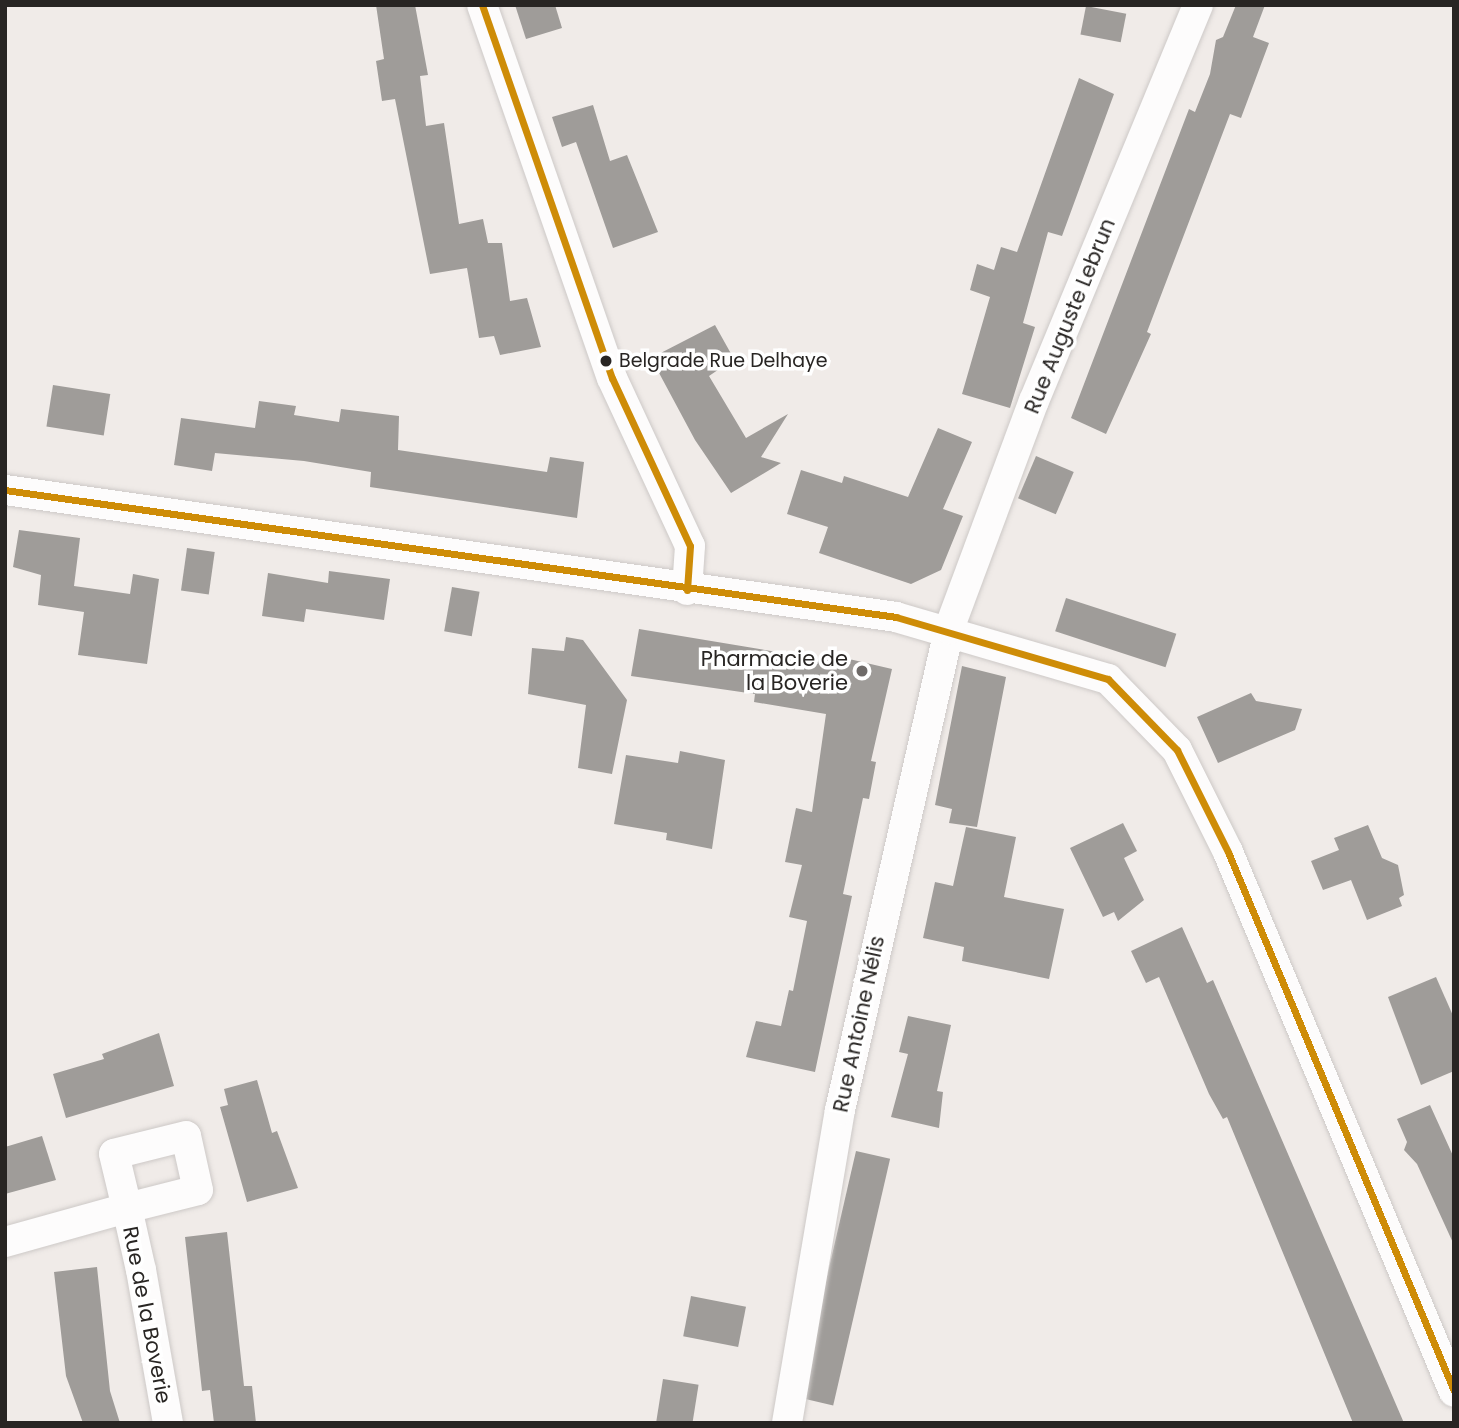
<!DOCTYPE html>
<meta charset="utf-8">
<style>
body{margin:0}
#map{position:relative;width:1459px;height:1428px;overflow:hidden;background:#f0ebe8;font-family:Poppins,sans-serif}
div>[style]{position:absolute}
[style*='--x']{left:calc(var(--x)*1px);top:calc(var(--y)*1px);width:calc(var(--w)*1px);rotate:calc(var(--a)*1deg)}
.building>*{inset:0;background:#9f9c99;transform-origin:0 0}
.roads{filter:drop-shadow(0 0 2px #cdc9c7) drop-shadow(0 0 2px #cdc9c7)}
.minor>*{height:30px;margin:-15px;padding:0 15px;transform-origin:15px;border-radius:15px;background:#fdfcfc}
.bus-1>*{height:7px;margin:-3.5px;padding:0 3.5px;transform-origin:3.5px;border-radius:3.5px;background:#ce8c07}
.dots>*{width:19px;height:19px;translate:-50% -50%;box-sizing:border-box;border:4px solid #fff;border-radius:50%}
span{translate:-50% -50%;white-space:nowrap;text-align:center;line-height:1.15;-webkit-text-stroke:7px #fff;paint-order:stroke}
.bus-label{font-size:19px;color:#282523}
.left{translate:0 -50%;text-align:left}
.street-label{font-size:21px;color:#282523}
.poi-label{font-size:21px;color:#282523}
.right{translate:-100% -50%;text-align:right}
.frame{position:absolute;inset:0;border:7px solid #282523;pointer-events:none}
</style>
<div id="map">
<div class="building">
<i style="clip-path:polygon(376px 5px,415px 5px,428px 75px,420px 76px,426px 126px,444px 123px,459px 224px,483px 219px,488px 243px,502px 243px,510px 301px,527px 298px,541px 347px,500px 355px,494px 336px,479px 338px,467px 268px,430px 274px,395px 99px,382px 101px,376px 61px,384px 59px)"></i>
<i style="clip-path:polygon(515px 5px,555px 5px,562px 28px,526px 39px)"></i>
<i style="clip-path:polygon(1236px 5px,1265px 5px,1253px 37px,1269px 43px,1241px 118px,1230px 114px,1147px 332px,1151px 334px,1106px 434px,1071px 418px,1189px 109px,1195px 112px,1210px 74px,1216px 40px,1223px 37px)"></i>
<i style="left:1086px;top:6px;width:41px;height:29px;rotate:11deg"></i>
<i style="clip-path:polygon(1079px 78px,1114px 94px,1062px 236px,1048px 232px,1023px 323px,1035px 327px,1010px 408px,962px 394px,990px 297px,970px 290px,977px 264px,994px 270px,1001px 247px,1017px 252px)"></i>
<i style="clip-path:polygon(593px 105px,610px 161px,627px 155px,658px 232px,613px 248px,576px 142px,562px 147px,552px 117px)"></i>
<i style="clip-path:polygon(715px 325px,734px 359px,709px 376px,746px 438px,788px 414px,761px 457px,781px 463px,731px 493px,695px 440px,651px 358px)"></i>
<i style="left:53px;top:385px;width:58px;height:42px;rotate:9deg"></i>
<i style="clip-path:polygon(259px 401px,296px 406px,294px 415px,339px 422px,341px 409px,399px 416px,398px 450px,547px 472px,550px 457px,584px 462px,577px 518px,370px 487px,371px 472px,304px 461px,215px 453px,212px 471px,174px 465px,181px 418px,255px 428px)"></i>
<i style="clip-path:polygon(938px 428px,972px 442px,943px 509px,963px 516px,941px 570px,911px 584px,819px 553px,828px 527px,787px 514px,801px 470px,842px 483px,844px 476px,908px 497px)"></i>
<i style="left:1036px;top:456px;width:41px;height:46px;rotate:23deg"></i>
<i style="clip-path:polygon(19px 530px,80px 538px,74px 586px,130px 594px,133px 574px,159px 579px,147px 664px,78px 655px,84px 612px,38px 605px,41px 575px,13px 567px)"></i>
<i style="left:187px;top:548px;width:28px;height:43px;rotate:8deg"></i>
<i style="clip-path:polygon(329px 571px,390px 579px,384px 620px,306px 609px,304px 622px,262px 616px,268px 573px,328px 583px)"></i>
<i style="left:452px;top:587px;width:28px;height:45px;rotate:10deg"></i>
<i style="left:1066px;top:598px;width:116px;height:35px;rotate:18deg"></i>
<i style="clip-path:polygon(639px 629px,831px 661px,832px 655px,892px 669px,871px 761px,876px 762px,869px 799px,863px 798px,843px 894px,852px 896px,815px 1072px,746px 1057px,756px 1021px,781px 1026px,789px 990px,793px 991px,807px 921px,789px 917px,802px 865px,785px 862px,796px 808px,812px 812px,826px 714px,754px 702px,755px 694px,631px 676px)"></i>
<i style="clip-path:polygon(566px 637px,583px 640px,627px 700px,612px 774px,578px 768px,586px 705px,528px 694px,532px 648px,564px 651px)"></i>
<i style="clip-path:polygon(962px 666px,1006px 677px,977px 827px,949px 823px,952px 809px,935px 805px)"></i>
<i style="clip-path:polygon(1251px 693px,1256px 701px,1302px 709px,1295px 730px,1218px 763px,1197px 717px)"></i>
<i style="clip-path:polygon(680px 751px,725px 760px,712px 849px,666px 840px,667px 833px,614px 824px,626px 755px,678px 763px)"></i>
<i style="clip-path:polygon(1123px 823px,1137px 851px,1124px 858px,1144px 900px,1118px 921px,1114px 912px,1103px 917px,1070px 848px)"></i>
<i style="clip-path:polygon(1368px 825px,1382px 858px,1398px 865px,1404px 895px,1399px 898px,1402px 906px,1367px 920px,1351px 880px,1323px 890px,1311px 861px,1339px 850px,1334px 838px)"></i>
<i style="clip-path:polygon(966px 827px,1016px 837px,1004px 897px,1064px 909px,1049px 979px,962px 961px,964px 947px,923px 938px,935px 882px,953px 886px)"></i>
<i style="clip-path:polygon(1182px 927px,1207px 983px,1213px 980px,1404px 1423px,1353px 1423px,1227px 1117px,1223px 1119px,1209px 1094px,1159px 977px,1146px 983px,1131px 951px)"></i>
<i style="clip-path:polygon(1436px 977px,1454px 1018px,1454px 1071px,1421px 1085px,1388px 997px)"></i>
<i style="clip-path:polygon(908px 1016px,951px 1025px,937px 1091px,943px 1092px,939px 1128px,891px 1117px,908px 1054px,899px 1052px)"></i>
<i style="clip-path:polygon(159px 1033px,174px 1086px,66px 1118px,53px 1074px,104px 1059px,102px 1054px)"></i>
<i style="clip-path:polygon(257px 1080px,272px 1133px,277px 1131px,298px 1188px,247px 1202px,220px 1107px,228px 1105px,224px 1089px)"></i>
<i style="clip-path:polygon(1430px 1105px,1454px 1158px,1454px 1245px,1417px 1164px,1404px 1150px,1407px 1142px,1397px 1119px)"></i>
<i style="clip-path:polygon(42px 1136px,56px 1180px,5px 1194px,5px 1147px)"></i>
<i style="left:856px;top:1151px;width:35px;height:253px;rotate:13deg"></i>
<i style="clip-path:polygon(227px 1232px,244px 1386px,252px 1386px,256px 1423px,214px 1423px,210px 1390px,202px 1391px,185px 1237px)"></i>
<i style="clip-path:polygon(97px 1267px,110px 1391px,120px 1423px,83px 1423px,66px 1376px,54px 1272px)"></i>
<i style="left:691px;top:1296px;width:56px;height:41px;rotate:11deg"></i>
<i style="left:663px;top:1379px;width:36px;height:45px;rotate:9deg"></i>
</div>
<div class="roads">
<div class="minor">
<i style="--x:482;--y:5;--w:395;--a:70.8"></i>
<i style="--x:612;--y:378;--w:185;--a:65.1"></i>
<i style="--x:690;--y:546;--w:44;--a:93.9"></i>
<i style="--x:5;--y:490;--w:900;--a:8.11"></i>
<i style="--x:896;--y:617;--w:221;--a:16.3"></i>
<i style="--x:1108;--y:679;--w:99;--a:45.8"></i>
<i style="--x:1177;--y:750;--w:114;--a:63.4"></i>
<i style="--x:1228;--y:852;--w:585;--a:67.29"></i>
<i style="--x:5;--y:1242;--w:127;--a:-15.6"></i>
<i style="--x:127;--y:1208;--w:73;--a:-14.2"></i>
<i style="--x:198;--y:1190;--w:55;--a:-102.5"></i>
<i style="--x:186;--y:1136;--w:74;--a:166"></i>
<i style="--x:114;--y:1154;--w:56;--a:76.5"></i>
<i style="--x:127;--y:1208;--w:64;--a:77.3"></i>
<i style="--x:141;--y:1270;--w:155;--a:80"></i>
<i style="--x:787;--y:1423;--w:317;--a:-80.4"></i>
<i style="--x:840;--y:1110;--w:493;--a:-77.2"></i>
<i style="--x:949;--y:629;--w:243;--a:-69.6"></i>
<i style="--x:1034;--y:401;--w:429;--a:-67.5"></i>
</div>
</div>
<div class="bus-1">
<i style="--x:482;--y:5;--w:395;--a:70.8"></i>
<i style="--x:612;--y:378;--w:185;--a:65.1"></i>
<i style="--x:690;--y:546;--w:44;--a:93.9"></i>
<i style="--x:5;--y:490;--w:900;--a:8.11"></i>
<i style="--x:896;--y:617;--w:221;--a:16.3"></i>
<i style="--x:1108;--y:679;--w:99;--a:45.8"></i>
<i style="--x:1177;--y:750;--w:114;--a:63.4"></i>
<i style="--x:1228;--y:852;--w:584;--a:67.25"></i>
</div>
<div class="dots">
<i style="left:606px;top:361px;background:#282523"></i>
<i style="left:862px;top:671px;background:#6e6a68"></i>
</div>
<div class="bus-label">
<span class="left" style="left:619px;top:361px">Belgrade Rue Delhaye</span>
</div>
<div class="street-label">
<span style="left:1070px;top:316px;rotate:-68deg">Rue Auguste Lebrun</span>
<span style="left:859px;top:1024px;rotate:-78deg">Rue Antoine Nélis</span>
<span style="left:147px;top:1315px;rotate:79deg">Rue de la Boverie</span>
</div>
<div class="poi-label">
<span class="right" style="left:848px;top:671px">Pharmacie de<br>la Boverie</span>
</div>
<div class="frame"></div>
</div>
